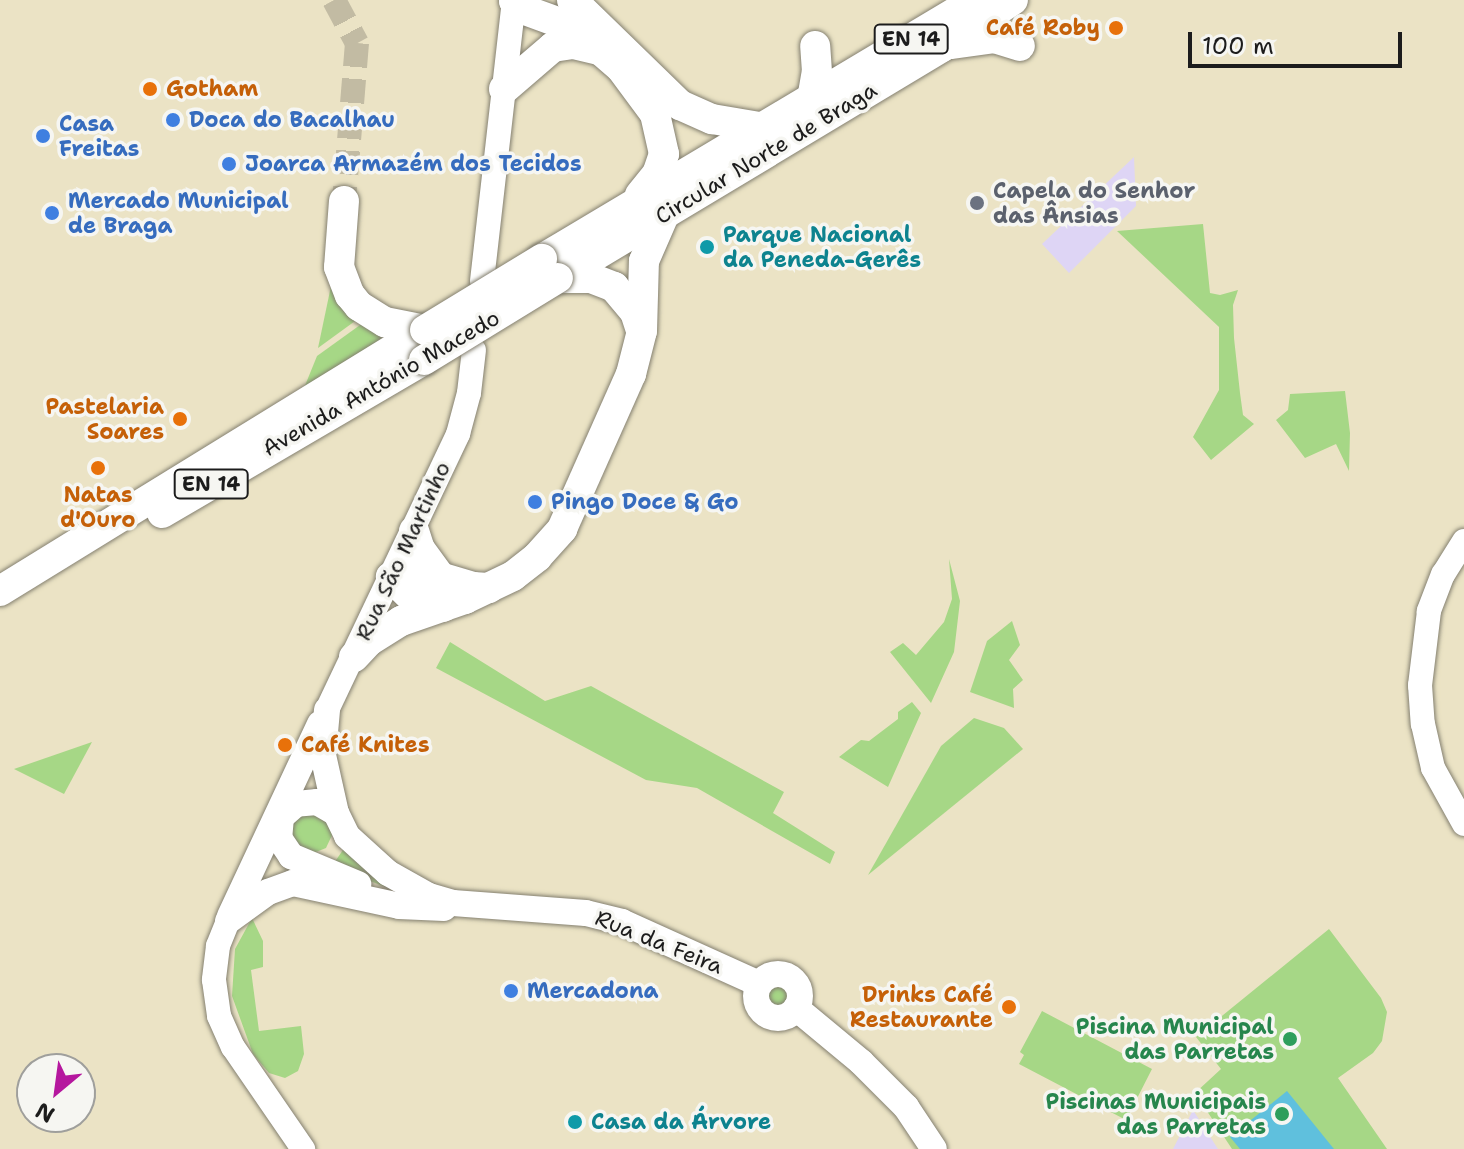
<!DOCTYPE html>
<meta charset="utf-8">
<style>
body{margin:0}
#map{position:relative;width:1464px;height:1149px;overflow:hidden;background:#ebe3c5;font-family:"Shantell Sans",sans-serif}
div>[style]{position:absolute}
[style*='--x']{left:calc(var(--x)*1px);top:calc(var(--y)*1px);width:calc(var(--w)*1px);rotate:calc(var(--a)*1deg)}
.built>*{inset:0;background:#ded5f5}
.green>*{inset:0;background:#a6d786}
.round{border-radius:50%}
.water>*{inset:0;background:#5fc0dd}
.secondary-tunnel>*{height:24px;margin-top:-12px;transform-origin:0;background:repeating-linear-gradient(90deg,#c2bba3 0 24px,transparent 0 36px)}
.roads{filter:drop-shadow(0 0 2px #848070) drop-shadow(0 0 2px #848070)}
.secondary>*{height:24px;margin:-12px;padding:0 12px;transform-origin:12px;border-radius:12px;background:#fff}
.primary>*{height:26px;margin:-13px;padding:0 13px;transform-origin:13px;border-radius:13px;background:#fff}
.primary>.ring{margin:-13px;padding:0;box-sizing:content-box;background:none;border:26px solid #fff;border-radius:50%}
.highway>*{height:30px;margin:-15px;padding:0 15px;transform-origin:15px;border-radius:15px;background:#fff}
.bridges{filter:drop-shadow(0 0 2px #848070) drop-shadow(0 0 2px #848070)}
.highway-bridge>*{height:30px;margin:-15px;padding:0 15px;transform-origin:15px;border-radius:15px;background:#fff}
.dots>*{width:22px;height:22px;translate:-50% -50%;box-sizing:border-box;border:4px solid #f6f6f2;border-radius:50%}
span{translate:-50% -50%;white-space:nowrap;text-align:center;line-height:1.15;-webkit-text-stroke:7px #f6f6f2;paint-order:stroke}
.shield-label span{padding:2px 6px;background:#f6f6f2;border:2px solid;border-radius:6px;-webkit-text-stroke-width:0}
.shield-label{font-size:20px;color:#1c1c1c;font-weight:700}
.food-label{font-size:22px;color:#c56008;font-weight:700}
.right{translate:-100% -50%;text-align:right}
.left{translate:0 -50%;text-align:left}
.shop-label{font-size:22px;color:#366cbe;font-weight:700}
.street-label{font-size:22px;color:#1c1c1c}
.worship-label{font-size:22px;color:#5b616d;font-weight:700}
.culture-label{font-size:22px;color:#0d838f;font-weight:700}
.leisure-label{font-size:22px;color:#27864d;font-weight:700}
.north{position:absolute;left:16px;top:1053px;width:80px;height:80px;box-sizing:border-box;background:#f6f6f2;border:2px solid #9f9f9c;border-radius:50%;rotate:209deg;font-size:22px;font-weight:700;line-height:32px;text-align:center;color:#1c1c1c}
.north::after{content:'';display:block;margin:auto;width:28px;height:36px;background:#b5179e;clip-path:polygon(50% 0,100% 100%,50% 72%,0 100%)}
.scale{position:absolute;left:1188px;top:32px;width:214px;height:36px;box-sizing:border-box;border:4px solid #1c1c1c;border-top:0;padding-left:10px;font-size:24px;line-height:28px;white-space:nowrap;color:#1c1c1c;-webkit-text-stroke:6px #f6f6f2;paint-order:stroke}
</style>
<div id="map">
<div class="built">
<i style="clip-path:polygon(1134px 157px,1136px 206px,1069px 273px,1042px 244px)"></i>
<i style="clip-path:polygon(1193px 1110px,1218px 1149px,1173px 1149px)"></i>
</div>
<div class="green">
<i style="clip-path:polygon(1203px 224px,1210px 293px,1220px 295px,1238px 290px,1233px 305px,1234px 338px,1240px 393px,1243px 415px,1254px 424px,1211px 460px,1193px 437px,1219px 390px,1219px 327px,1117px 231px)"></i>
<i style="clip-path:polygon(335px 267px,362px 316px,318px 348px)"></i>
<i style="clip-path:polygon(367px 320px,401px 332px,302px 393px,317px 356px)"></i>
<i style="clip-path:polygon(1345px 391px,1350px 433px,1349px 471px,1336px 444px,1305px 458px,1276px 420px,1288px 410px,1290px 394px)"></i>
<i style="clip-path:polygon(949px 559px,960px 601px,954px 652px,931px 703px,890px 652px,903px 643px,916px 655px,944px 622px,952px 599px)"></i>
<i style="clip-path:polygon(1012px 621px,1020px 645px,1009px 660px,1023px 680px,1013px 689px,1014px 708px,970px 692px,987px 641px)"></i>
<i style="clip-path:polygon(450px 642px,545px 701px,591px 686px,784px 792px,773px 813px,835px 852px,830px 864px,697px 788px,646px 780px,436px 668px)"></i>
<i style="clip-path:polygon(912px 702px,921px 713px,888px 787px,839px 757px,861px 740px,869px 741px,898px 719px,898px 712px)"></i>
<i style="clip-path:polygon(974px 718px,1004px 728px,1023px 749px,868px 875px,941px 746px)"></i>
<i style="clip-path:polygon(92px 742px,64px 794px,14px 769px)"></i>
<i style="clip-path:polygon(323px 812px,333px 833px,326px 848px,311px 854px,296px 850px,288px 821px,293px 814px)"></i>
<i style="clip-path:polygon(347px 844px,411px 897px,332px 866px)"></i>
<i style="clip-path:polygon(252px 918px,263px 941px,263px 967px,251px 970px,259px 1031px,301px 1026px,304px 1054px,298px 1071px,285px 1078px,269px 1073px,253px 1054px,232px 996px,235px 949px)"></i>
<i style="clip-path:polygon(1329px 929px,1381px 998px,1387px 1012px,1382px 1041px,1373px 1053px,1338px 1078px,1387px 1149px,1232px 1149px,1195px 1093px,1221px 1069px,1196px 1037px)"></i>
<i class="round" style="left:763px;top:981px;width:30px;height:30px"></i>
<i style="clip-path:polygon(1042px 1011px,1152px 1069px,1126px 1120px,1019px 1064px,1024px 1055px,1020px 1052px)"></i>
</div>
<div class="water">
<i style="clip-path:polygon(1287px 1091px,1334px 1149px,1240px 1149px,1230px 1137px)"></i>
</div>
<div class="secondary-tunnel">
<i style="--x:334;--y:0;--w:49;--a:61.9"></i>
<i style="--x:357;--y:43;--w:159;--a:94.7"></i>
</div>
<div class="roads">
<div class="secondary">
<i style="--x:482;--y:281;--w:283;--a:-83.5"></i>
<i style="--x:1464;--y:541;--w:39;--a:122"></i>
<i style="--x:1443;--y:574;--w:40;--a:111"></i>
<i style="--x:1429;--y:611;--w:75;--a:96.9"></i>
<i style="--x:1420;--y:685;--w:39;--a:86"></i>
<i style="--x:1423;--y:724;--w:45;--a:77.2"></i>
<i style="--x:1433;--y:768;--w:64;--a:61"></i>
<i style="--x:327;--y:710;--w:306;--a:-64.6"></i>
<i style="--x:458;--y:434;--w:42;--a:-75"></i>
<i style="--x:469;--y:393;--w:43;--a:-83.4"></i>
<i style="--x:228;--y:921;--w:27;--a:112"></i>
<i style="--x:218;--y:946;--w:34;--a:97"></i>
<i style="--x:214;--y:980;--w:36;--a:82"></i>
<i style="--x:219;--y:1016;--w:34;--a:66"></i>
<i style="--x:233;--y:1047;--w:124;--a:55.5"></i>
</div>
<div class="primary">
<i style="--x:327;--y:710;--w:45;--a:95.1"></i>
<i style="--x:323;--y:755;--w:59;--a:77.4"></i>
<i style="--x:336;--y:813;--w:25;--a:64"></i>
<i style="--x:347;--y:836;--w:55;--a:42.1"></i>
<i style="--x:388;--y:873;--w:47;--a:29.3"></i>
<i style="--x:429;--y:896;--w:25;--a:16"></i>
<i style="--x:453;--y:903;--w:133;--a:4.3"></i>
<i style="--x:586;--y:913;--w:37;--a:14"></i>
<i style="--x:622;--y:922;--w:150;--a:24.3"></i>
<i style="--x:336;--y:813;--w:22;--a:-150"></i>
<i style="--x:317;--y:802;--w:21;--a:175"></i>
<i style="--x:296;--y:804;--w:20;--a:139"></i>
<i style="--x:281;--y:817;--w:21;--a:95"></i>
<i style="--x:279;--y:838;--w:22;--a:56"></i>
<i style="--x:291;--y:856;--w:73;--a:22.7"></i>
<i style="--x:230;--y:916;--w:212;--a:-64.9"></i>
<i style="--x:228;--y:921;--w:49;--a:-35.9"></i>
<i style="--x:268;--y:892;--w:27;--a:-20"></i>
<i style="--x:293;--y:883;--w:108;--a:12.2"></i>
<i style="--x:399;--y:906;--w:45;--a:2.5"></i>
<i class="ring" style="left:756px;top:974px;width:18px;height:18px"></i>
<i style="--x:796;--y:1008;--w:85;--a:39.7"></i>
<i style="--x:861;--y:1062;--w:64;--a:45"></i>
<i style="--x:906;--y:1107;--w:50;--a:56.3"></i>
</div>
<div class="highway">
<i style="--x:516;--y:0;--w:2;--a:153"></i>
<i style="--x:514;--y:1;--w:11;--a:45"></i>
<i style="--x:522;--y:9;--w:47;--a:20"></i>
<i style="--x:566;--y:25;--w:22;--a:32"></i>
<i style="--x:585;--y:37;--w:48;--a:40.7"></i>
<i style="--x:621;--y:68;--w:57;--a:53.5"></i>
<i style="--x:655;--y:114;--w:41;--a:77.3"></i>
<i style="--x:664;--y:154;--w:21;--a:109"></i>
<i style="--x:657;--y:174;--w:27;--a:129"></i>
<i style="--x:572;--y:0;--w:151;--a:44.2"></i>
<i style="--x:680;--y:105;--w:35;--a:24"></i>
<i style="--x:712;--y:119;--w:54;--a:9.6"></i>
<i style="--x:952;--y:44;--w:42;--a:-8.1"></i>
<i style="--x:994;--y:38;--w:27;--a:17"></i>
<i style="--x:504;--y:89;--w:65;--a:-40.6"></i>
<i style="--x:553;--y:47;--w:20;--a:-9"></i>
<i style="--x:573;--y:44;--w:26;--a:13"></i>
<i style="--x:812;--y:99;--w:27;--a:-80"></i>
<i style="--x:817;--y:72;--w:26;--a:-94"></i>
<i style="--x:344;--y:201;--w:66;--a:94.3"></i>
<i style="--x:339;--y:267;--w:30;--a:69"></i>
<i style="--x:350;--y:295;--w:14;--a:51"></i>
<i style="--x:359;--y:306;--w:31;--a:32"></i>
<i style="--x:385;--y:322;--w:41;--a:11.3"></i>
<i style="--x:542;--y:259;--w:505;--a:-30.83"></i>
<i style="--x:558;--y:278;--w:448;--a:-31"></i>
<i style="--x:942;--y:47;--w:85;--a:-33.5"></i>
<i style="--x:558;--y:278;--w:33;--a:0"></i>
<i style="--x:591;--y:278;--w:25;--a:21"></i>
<i style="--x:614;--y:287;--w:33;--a:50"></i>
<i style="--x:635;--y:312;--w:19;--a:72"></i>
<i style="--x:162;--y:513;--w:303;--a:-30.3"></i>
<i style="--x:414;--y:531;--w:19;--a:72"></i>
<i style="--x:420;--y:549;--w:32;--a:54"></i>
<i style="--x:0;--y:591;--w:499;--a:-31.6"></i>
<i style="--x:443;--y:607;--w:32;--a:-164"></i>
<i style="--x:412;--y:598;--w:30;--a:-135"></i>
<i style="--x:391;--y:577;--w:32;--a:-9"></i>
<i style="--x:423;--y:572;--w:52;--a:16.7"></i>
<i style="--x:473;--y:587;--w:16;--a:4"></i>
<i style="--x:354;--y:657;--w:22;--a:-47"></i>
<i style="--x:369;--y:641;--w:38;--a:-32"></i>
<i style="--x:401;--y:621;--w:68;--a:-19"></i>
<i style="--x:465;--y:599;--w:53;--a:-25.6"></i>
<i style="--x:513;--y:576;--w:31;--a:-38"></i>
<i style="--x:537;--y:557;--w:38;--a:-48"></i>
<i style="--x:562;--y:529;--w:170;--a:-66"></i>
<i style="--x:631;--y:374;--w:44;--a:-75.7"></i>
<i style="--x:642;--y:331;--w:70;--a:-88.4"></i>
<i style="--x:644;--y:261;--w:52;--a:-66.4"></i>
</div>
</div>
<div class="bridges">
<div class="highway-bridge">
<i style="--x:425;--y:330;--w:137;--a:-31.3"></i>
<i style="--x:424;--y:360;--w:157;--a:-31.5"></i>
</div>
</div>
<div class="dots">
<i style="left:1116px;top:28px;background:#e8710a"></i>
<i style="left:150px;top:89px;background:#e8710a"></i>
<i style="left:173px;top:120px;background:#3f7fe0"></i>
<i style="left:43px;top:136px;background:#3f7fe0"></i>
<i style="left:229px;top:164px;background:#3f7fe0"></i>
<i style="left:977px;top:203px;background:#6b7280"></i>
<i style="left:52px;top:213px;background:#3f7fe0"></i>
<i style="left:707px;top:247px;background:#0f9aa8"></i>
<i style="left:180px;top:419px;background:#e8710a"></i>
<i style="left:98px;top:468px;background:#e8710a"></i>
<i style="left:535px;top:502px;background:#3f7fe0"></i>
<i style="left:285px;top:745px;background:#e8710a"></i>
<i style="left:511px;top:991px;background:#3f7fe0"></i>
<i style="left:1009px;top:1007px;background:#e8710a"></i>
<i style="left:1290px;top:1039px;background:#2e9e5b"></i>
<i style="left:1282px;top:1114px;background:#2e9e5b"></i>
<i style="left:575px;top:1122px;background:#0f9aa8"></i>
</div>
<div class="shield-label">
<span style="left:911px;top:39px">EN 14</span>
<span style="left:211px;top:484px">EN 14</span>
</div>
<div class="food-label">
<span class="right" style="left:1100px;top:28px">Café Roby</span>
<span class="left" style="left:166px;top:89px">Gotham</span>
<span class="right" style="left:164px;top:419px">Pastelaria<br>Soares</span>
<span style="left:98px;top:507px">Natas<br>d'Ouro</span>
<span class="left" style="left:301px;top:745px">Café Knites</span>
<span class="right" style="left:993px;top:1007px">Drinks Café<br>Restaurante</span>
</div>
<div class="shop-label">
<span class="left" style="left:189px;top:120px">Doca do Bacalhau</span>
<span class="left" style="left:59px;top:136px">Casa<br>Freitas</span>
<span class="left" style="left:245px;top:164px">Joarca Armazém dos Tecidos</span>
<span class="left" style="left:68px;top:213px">Mercado Municipal<br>de Braga</span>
<span class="left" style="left:551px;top:502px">Pingo Doce &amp; Go</span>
<span class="left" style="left:527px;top:991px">Mercadona</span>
</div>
<div class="street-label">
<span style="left:766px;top:153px;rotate:-31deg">Circular Norte de Braga</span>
<span style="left:381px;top:383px;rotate:-30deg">Avenida António Macedo</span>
<span style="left:403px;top:551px;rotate:-65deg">Rua São Martinho</span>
<span style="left:659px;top:942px;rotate:22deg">Rua da Feira</span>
</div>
<div class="worship-label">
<span class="left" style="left:993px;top:203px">Capela do Senhor<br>das Ânsias</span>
</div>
<div class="culture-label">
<span class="left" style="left:723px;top:247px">Parque Nacional<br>da Peneda-Gerês</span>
<span class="left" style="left:591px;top:1122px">Casa da Árvore</span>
</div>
<div class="leisure-label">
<span class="right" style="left:1274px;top:1039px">Piscina Municipal<br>das Parretas</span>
<span class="right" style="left:1266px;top:1114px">Piscinas Municipais<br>das Parretas</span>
</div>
<div class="north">N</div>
<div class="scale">100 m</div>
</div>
